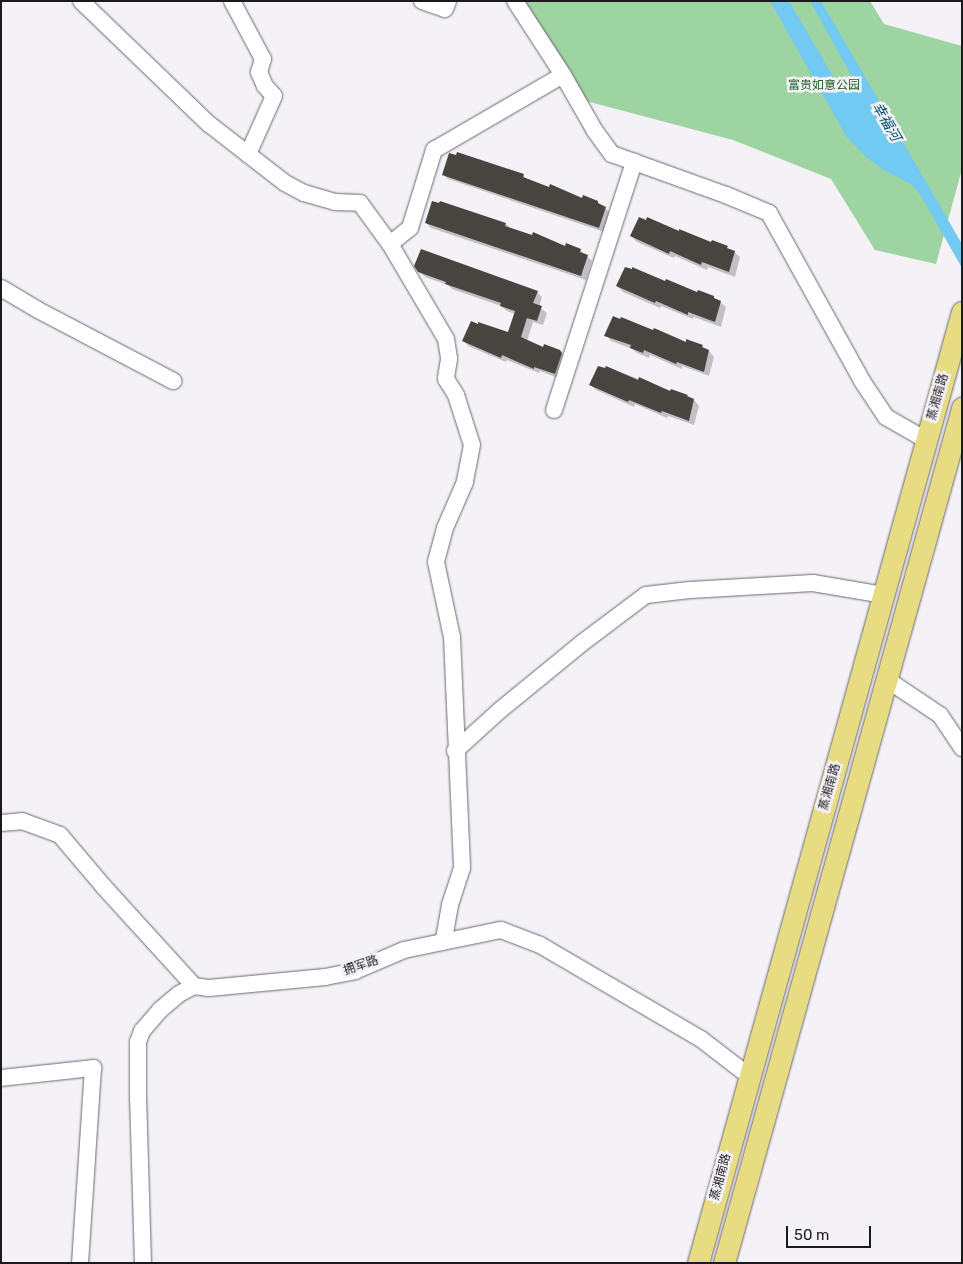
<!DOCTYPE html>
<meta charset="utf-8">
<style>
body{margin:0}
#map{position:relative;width:963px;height:1264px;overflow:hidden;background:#f4f1f7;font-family:Rubik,"Noto Sans SC",sans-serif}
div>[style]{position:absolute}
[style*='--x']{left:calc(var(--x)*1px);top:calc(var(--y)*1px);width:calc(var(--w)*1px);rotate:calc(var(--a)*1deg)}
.green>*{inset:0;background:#9ed3a2}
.water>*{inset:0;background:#72c9f2}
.shadow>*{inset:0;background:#0003}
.building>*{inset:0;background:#484540}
.roads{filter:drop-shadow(0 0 1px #6b686e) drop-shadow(0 0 1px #6b686e)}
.minor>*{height:16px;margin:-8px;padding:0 8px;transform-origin:8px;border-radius:8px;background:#fff}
.major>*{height:21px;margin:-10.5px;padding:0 10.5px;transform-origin:10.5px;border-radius:10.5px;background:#e7dc82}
span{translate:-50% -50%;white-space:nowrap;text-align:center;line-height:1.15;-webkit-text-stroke:5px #f4f1f7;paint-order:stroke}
.park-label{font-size:12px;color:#1e5d29}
.street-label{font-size:12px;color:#1a191b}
.water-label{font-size:14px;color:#004d68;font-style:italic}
.frame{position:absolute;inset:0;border:2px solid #1a191b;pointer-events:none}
.scale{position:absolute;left:786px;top:1226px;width:85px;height:22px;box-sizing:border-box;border:2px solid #1a191b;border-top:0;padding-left:6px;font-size:15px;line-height:18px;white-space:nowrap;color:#1a191b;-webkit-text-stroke:4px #f4f1f7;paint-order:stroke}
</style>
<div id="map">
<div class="green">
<i style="clip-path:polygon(525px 1px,870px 1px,884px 24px,962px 46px,962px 169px,936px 264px,875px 250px,831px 179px,733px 140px,586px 101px)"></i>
</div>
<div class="water">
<i style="clip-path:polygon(770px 1px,789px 1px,841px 90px,845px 92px,849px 91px,852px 85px,851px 75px,810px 1px,821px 1px,962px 244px,962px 268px,920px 194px,911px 184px,882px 169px,865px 156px,846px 136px)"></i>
</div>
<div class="shadow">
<i style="clip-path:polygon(443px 174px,523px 175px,528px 181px,605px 208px,610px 213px,604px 232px,448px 179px)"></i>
<i style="clip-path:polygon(441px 202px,506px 224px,511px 229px,565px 248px,580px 250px,592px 261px,586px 280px,431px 228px,426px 223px)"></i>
<i style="clip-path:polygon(664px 227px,734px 252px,740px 257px,735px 277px,708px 267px,707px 270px,675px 256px,674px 258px,637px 242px,631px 236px)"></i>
<i style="clip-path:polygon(419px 271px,537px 292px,542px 297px,539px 307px,547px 313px,543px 325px,533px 322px,527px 341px,544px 348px,560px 351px,565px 357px,560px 379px,540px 371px,539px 373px,507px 360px,506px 362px,468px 346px,463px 340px,509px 334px,515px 314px,507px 311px,501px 306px,452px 289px,448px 285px,425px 277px)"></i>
<i style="clip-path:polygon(650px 277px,720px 302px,726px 307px,721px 327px,694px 317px,693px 319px,661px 306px,660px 308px,623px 292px,617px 286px)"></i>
<i style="clip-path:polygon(606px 335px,709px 351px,714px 357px,709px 376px,682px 366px,682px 369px,650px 355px,649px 358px,637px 353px,632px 349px,611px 341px)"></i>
<i style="clip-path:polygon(607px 367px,694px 400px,699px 406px,694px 425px,668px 416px,667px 418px,635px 404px,634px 407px,596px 390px,591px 385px)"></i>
</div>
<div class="building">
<i style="clip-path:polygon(457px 152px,524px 174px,523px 177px,549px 187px,550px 184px,582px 198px,583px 195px,598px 201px,598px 203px,606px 207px,599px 228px,442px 175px,449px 153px,456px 155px)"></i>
<i style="clip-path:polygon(432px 201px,439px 203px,440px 201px,506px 223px,505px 226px,532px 235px,533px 232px,565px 246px,566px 243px,581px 249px,580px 252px,588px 255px,581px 276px,425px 223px)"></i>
<i style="clip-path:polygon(639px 217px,646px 220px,647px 217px,679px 231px,679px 229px,711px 242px,712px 240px,728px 246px,727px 248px,735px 251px,729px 272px,702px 262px,701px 265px,670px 251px,669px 254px,630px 236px)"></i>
<i style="clip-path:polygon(421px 249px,538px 291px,533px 303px,542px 306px,537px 321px,527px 318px,521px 337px,543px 347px,544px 344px,560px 350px,562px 353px,555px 374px,534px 367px,534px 369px,502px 355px,501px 358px,462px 341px,471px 321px,478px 324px,478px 322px,508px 332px,515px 311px,500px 306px,501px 303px,445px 284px,446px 282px,418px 272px,414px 266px)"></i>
<i style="clip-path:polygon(625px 267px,632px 269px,632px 267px,665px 281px,666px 279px,697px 292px,698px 290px,714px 296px,714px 298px,721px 301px,715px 322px,688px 312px,688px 315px,656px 301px,655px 303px,616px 286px)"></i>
<i style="clip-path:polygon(613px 316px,620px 319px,621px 317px,653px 330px,654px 328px,686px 342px,686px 339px,703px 345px,702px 347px,709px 350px,704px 372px,677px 362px,676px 364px,644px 350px,643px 353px,630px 348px,631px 345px,604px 336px)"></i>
<i style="clip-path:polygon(598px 366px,605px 368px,606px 366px,638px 380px,639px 377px,670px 391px,671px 389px,688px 395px,687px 396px,694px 399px,689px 421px,662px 411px,661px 413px,629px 400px,628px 402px,589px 385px)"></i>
</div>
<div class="roads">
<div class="minor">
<i style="--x:81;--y:1;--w:178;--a:43.9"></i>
<i style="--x:209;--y:124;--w:96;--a:37.8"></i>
<i style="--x:285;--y:183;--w:21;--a:28"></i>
<i style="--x:304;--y:193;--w:32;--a:16"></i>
<i style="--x:335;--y:202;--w:25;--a:2"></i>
<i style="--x:360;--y:203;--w:51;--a:53.8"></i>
<i style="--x:390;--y:244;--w:110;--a:59.5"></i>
<i style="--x:446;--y:339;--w:20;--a:81"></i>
<i style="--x:449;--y:359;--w:20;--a:99"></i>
<i style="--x:446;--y:379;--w:19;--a:58"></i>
<i style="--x:456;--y:395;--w:52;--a:72.3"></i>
<i style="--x:472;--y:445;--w:38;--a:101"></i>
<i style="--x:465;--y:482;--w:50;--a:113.5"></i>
<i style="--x:445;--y:528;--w:35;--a:105"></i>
<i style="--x:436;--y:562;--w:77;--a:78"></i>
<i style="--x:452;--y:637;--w:231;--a:87.5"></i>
<i style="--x:462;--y:868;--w:39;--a:108"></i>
<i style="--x:450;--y:905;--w:36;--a:100"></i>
<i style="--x:232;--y:1;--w:66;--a:61.9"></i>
<i style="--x:263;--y:59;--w:14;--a:107"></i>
<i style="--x:259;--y:72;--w:15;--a:67"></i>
<i style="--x:265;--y:86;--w:13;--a:48"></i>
<i style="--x:274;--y:96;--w:64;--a:114.1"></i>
<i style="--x:422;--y:1;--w:24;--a:19"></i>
<i style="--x:445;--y:9;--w:9;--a:-69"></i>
<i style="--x:515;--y:1;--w:88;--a:57"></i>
<i style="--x:390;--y:244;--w:26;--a:-39"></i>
<i style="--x:410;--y:228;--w:82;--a:-72.9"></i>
<i style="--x:434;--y:150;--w:149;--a:-30.2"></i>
<i style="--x:563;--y:75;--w:64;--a:60.3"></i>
<i style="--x:595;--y:131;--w:29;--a:54"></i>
<i style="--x:612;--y:154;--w:121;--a:19.8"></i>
<i style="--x:726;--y:195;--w:47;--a:22.7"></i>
<i style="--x:769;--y:213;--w:192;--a:61"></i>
<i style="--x:862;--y:381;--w:43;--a:56.3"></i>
<i style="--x:886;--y:417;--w:46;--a:29.9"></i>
<i style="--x:1;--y:288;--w:43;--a:30.7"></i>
<i style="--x:38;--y:310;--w:153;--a:27.7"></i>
<i style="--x:554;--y:410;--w:261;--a:-72.1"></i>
<i style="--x:886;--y:679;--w:65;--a:33.7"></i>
<i style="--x:940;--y:715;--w:40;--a:56"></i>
<i style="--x:455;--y:751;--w:59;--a:-42.3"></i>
<i style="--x:499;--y:711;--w:107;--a:-39.3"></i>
<i style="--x:582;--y:643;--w:80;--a:-36.9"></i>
<i style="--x:646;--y:595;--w:44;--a:-6.5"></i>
<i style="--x:690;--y:590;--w:123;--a:-3.3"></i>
<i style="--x:813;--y:583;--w:71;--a:9.7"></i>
<i style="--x:1;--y:823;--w:21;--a:-5"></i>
<i style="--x:22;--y:821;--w:40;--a:20.2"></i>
<i style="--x:60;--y:835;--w:68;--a:49.8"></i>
<i style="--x:104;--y:887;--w:134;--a:47.7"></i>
<i style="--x:194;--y:986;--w:15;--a:8"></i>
<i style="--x:209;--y:988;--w:117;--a:-5.4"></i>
<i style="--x:325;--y:977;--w:31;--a:-11"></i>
<i style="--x:355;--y:971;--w:53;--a:-23.2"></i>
<i style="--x:404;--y:950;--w:99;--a:-11.7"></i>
<i style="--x:501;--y:930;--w:42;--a:21"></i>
<i style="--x:540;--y:945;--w:186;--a:30.3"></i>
<i style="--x:701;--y:1039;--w:61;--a:37.6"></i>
<i style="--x:1;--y:1078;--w:93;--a:-6.2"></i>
<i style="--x:93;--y:1068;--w:195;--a:93.8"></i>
<i style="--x:143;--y:1263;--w:164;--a:-91.7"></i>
<i style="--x:138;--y:1099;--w:57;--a:-90"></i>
<i style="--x:138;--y:1042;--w:12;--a:-70"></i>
<i style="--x:142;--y:1031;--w:28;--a:-49"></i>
<i style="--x:160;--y:1010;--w:25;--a:-40"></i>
<i style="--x:179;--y:994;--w:17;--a:-28"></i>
</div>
<div class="major">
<i style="--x:698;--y:1263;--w:987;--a:-74.49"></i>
<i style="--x:724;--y:1263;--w:888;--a:-74.44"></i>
</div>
</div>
<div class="park-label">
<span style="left:824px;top:86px">富贵如意公园</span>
</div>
<div class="street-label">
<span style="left:938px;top:397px;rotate:-74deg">蒸湘南路</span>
<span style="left:830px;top:787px;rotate:-74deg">蒸湘南路</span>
<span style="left:361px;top:966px;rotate:-19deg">拥军路</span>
<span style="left:721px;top:1177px;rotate:-75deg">蒸湘南路</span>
</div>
<div class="water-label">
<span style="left:886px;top:122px;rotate:60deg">幸福河</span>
</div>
<div class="frame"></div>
<div class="scale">50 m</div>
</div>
